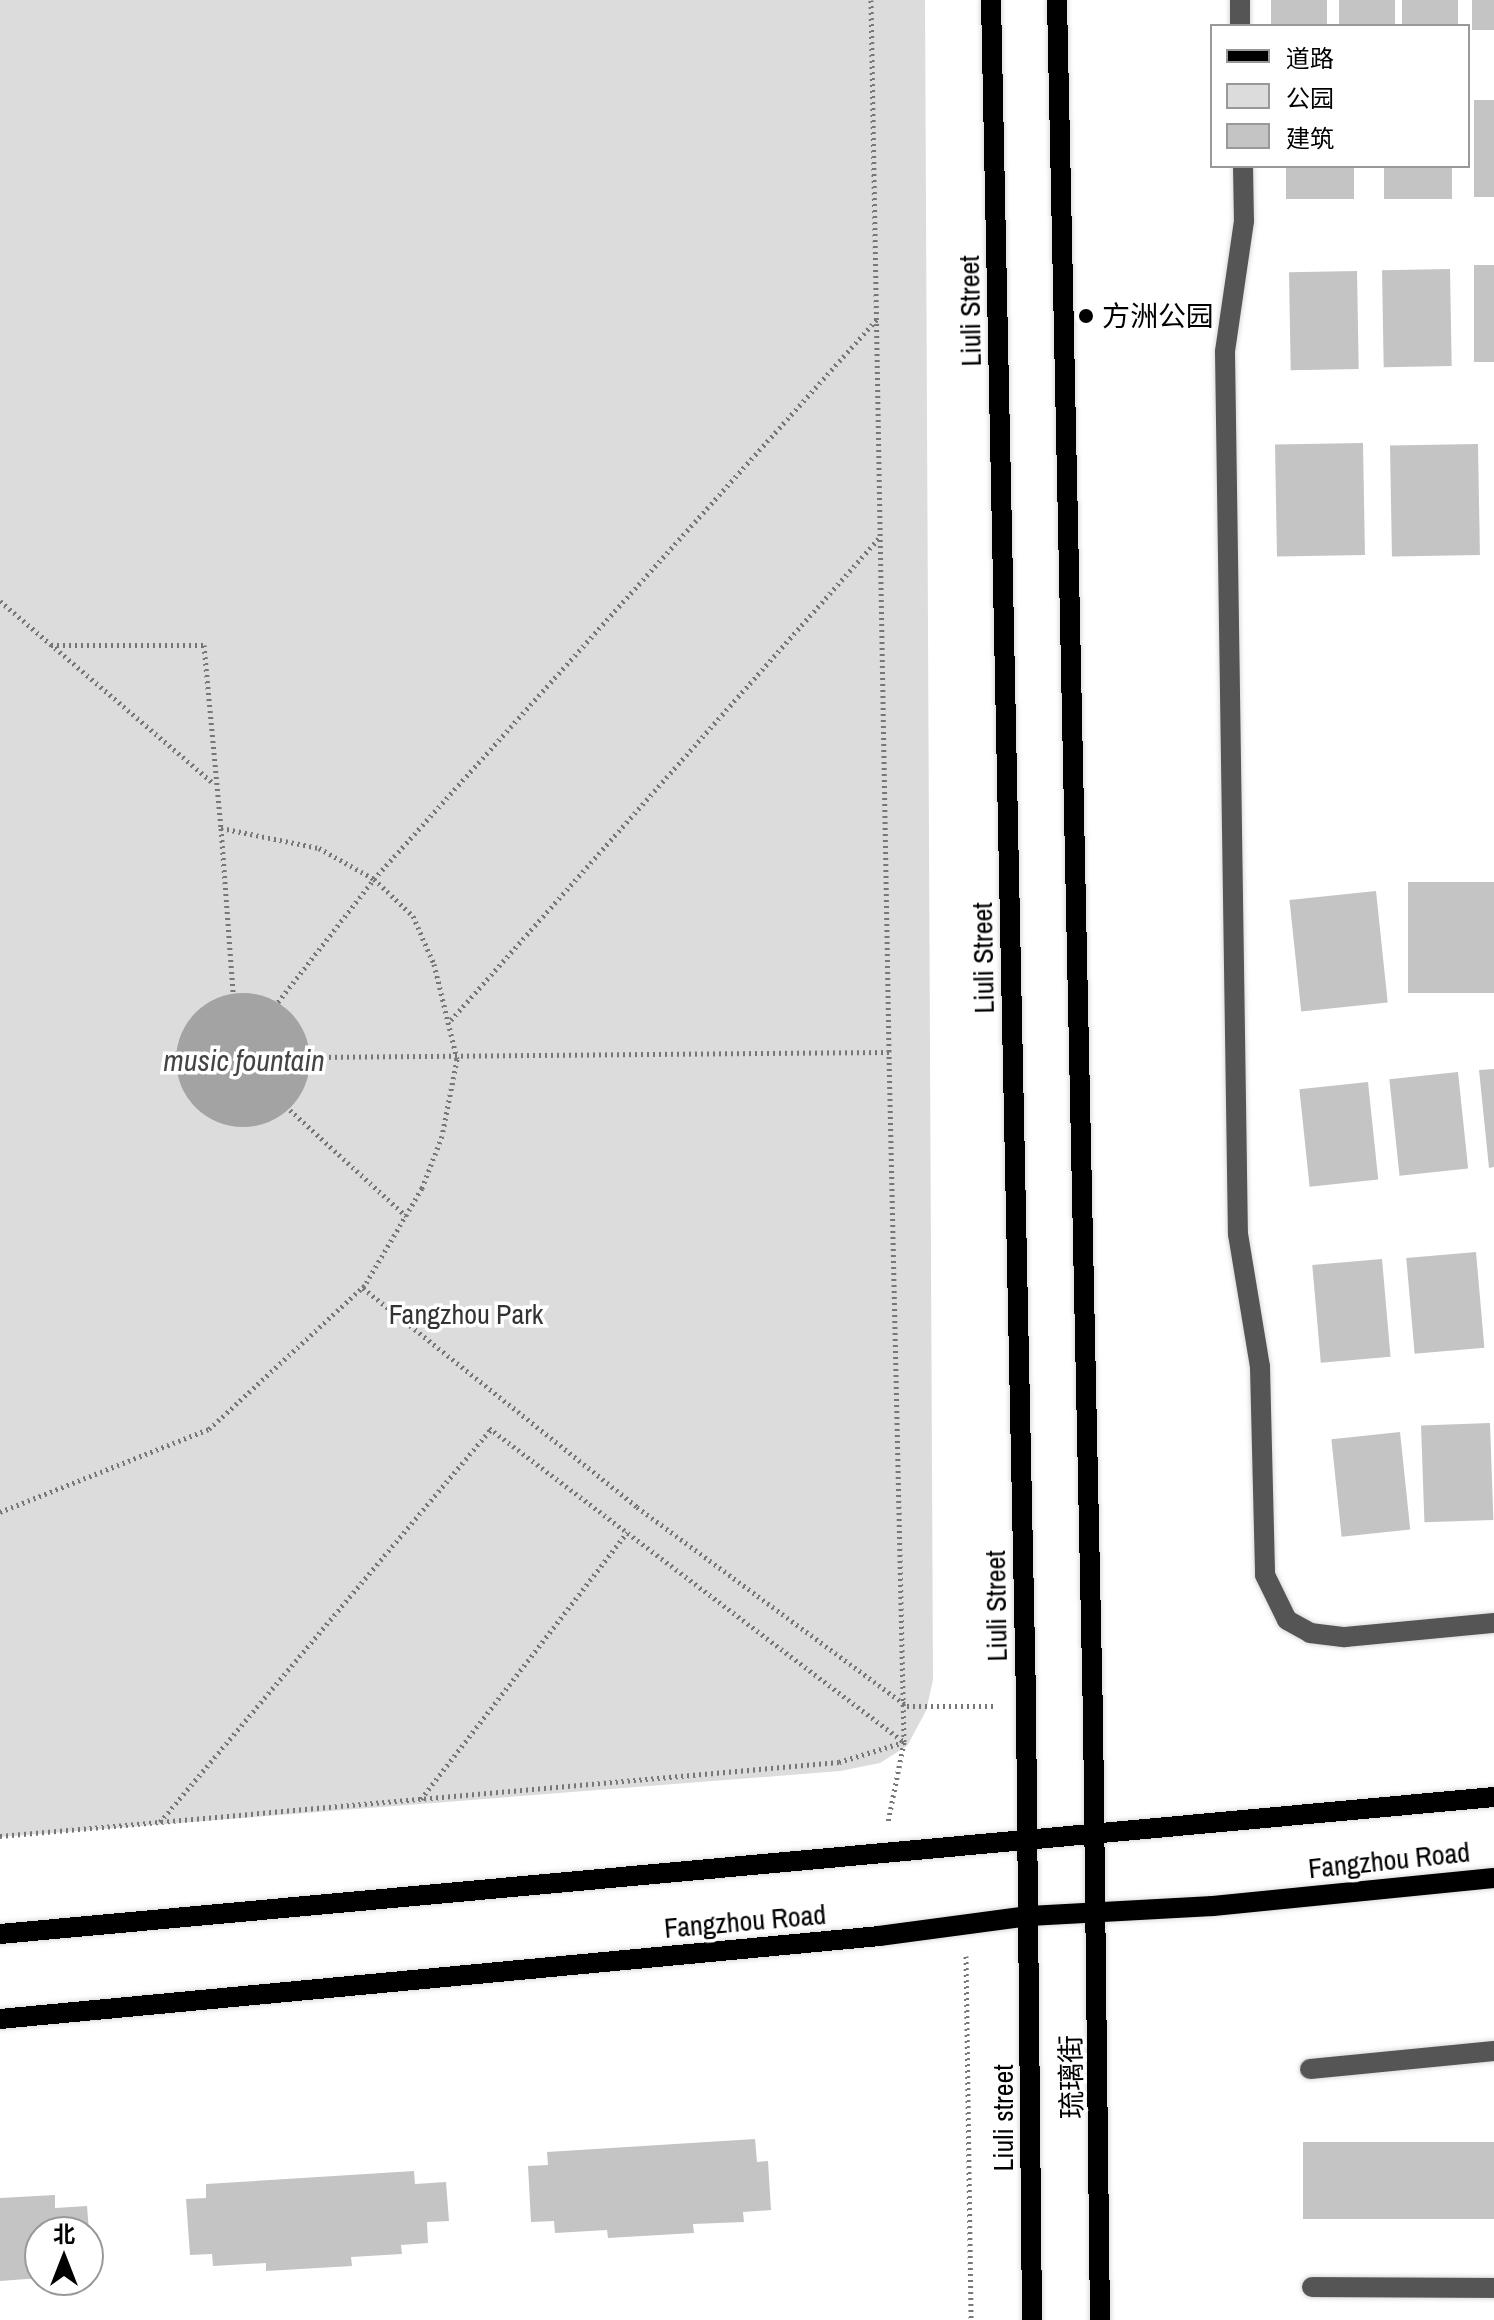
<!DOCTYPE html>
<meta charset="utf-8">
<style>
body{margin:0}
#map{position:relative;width:1494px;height:2320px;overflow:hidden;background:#fff;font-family:"Archivo Narrow","Noto Sans SC",sans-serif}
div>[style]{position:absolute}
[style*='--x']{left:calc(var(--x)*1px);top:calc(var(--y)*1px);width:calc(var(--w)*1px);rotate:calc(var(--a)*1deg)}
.green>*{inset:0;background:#dcdcdc}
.water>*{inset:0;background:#a3a3a3}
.round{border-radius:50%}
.building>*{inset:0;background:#c4c4c4;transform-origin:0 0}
.path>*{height:5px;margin-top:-2.5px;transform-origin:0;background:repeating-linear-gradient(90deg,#777 0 2px,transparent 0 6px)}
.roads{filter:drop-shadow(0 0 2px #dbdbdb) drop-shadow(0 0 2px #dbdbdb)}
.minor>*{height:20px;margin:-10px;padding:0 10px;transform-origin:10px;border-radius:10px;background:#555}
.major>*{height:20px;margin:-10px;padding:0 10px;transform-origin:10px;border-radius:10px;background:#000}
.dots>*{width:22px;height:22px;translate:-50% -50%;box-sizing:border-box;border:4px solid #fff;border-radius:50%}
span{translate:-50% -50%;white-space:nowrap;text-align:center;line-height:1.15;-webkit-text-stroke:7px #fff;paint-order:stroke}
.street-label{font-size:28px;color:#000}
.poi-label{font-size:28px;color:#000}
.left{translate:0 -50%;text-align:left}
.park-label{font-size:28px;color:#333}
.water-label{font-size:30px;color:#444;font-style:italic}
.legend{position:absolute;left:1210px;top:24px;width:260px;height:144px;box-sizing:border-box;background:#fff;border:2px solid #999;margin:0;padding:10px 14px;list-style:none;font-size:24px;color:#000}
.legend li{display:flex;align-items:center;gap:16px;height:40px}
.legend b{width:40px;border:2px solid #999}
.north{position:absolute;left:24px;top:2216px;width:80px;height:80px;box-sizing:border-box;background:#fff;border:2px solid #999;border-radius:50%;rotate:0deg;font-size:22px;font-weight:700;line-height:32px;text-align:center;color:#000}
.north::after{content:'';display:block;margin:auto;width:28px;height:36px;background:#000;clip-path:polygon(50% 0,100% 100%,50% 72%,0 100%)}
</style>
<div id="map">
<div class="green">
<i style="clip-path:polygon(0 0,925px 0,933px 1680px,926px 1711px,907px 1746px,880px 1763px,840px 1771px,0 1837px)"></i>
</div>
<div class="water">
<i class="round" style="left:176px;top:993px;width:134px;height:134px"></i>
</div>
<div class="building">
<i style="left:1271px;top:0;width:56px;height:26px"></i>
<i style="left:1339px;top:0;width:56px;height:26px"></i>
<i style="left:1402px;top:0;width:56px;height:26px"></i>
<i style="left:1472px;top:0;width:22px;height:30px"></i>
<i style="left:1474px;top:100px;width:20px;height:97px"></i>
<i style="left:1286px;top:166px;width:68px;height:33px"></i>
<i style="left:1384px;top:166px;width:68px;height:33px"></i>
<i style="left:1474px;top:265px;width:20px;height:97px"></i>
<i style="left:1450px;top:269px;width:97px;height:68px;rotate:89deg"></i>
<i style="left:1357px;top:271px;width:98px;height:68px;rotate:89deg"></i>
<i style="left:1363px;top:443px;width:112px;height:88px;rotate:89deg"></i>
<i style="left:1478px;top:444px;width:111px;height:88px;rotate:89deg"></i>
<i style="left:1494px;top:882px;width:111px;height:86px;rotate:90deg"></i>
<i style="left:1376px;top:891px;width:112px;height:87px;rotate:84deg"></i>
<i style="clip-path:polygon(1494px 1069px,1494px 1167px,1489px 1168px,1479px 1070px)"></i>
<i style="left:1458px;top:1072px;width:97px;height:69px;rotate:84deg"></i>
<i style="left:1368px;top:1082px;width:98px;height:69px;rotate:84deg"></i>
<i style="left:1476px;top:1252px;width:96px;height:70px;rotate:85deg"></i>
<i style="left:1382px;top:1259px;width:98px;height:70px;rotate:85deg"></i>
<i style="left:1490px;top:1423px;width:97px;height:69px;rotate:88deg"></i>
<i style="left:1400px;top:1432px;width:98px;height:69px;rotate:84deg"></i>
<i style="clip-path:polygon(755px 2139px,757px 2162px,768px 2161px,771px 2210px,743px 2212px,744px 2222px,693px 2224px,694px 2233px,608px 2238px,607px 2230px,555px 2233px,554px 2221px,531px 2222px,528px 2166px,548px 2165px,547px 2152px)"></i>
<i style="left:1494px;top:2142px;width:77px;height:191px;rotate:90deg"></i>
<i style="clip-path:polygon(414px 2171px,415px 2184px,446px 2182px,449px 2221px,427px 2222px,428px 2243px,401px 2245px,402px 2254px,351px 2257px,352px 2266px,266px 2271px,266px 2263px,213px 2266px,212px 2254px,190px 2255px,186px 2199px,206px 2198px,206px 2184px)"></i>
<i style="clip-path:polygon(55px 2195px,55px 2208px,87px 2206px,89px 2232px,40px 2232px,40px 2278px,0 2281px,0 2198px)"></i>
</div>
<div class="path">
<i style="--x:871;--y:0;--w:1052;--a:89.02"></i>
<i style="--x:0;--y:601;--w:280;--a:40.5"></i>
<i style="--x:51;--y:645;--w:153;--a:0"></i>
<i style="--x:204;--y:645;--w:184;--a:84.7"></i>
<i style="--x:221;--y:828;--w:100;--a:11.5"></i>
<i style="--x:319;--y:848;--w:63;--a:29.4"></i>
<i style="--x:374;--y:879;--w:54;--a:43.5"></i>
<i style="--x:413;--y:916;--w:52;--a:66.4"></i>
<i style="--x:434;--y:964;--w:98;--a:76.4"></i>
<i style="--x:457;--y:1059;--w:78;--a:101"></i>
<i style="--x:442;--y:1136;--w:56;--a:111"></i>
<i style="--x:422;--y:1188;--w:116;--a:120.5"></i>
<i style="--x:363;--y:1288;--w:351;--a:38.6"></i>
<i style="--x:637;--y:1507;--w:335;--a:36.4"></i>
<i style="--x:907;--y:1706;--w:90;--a:0"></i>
<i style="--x:221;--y:828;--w:165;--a:85.8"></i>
<i style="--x:278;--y:1002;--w:156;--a:-52"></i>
<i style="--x:374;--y:879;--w:756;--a:-48.06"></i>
<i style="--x:451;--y:1020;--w:646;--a:-48.39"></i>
<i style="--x:290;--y:1110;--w:157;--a:42.4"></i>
<i style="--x:489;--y:1428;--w:520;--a:37.11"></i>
<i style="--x:904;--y:1742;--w:82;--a:101.3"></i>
<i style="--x:0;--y:1512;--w:225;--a:-21.7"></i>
<i style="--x:209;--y:1429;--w:212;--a:-42.7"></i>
<i style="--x:421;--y:1799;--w:337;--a:-52.3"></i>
<i style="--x:160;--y:1822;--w:514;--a:-49.89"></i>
<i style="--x:0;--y:1836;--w:842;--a:-5.04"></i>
<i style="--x:839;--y:1762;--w:68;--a:-17.1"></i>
<i style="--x:904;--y:1742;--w:690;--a:-91.25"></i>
<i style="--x:889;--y:1052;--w:578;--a:179.5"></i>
<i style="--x:966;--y:1956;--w:364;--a:89.2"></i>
</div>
<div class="roads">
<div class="minor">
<i style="--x:1240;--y:0;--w:26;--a:90"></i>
<i style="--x:1243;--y:166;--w:55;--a:89"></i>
<i style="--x:1244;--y:221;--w:132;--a:98.3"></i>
<i style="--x:1225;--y:352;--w:882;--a:89.16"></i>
<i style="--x:1238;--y:1234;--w:135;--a:80.6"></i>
<i style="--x:1260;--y:1367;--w:208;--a:88.6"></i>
<i style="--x:1265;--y:1575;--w:50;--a:63.9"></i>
<i style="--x:1287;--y:1620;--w:26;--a:29"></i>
<i style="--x:1310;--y:1633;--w:35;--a:7"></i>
<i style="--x:1345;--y:1637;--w:150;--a:-5.4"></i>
<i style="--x:1310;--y:2069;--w:185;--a:-5.6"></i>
<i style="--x:1312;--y:2287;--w:182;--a:0.3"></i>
</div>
<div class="major">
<i style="--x:991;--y:0;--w:1706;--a:88.82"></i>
<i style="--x:1026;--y:1706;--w:614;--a:89.44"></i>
<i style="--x:1057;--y:0;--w:1715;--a:88.8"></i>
<i style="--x:1093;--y:1715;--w:605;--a:89.34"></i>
<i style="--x:0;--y:1934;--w:1500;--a:-5.24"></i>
<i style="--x:0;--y:2019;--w:883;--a:-5.39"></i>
<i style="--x:879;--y:1936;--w:151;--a:-7.6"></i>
<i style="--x:1029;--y:1916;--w:184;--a:-3.1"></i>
<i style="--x:1213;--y:1906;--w:282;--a:-5.7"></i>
</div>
</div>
<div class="dots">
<i style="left:1086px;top:316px;background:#000"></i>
</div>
<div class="street-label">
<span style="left:970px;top:311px;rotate:-91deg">Liuli Street</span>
<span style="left:983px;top:958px;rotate:-91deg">Liuli Street</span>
<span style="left:996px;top:1606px;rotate:-91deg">Liuli Street</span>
<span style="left:1389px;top:1860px;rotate:-6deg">Fangzhou Road</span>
<span style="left:745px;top:1921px;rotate:-5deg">Fangzhou Road</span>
<span style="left:1071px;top:2077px;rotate:-91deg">琉璃街</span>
<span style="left:1003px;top:2118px;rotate:-90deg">Liuli street</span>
</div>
<div class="poi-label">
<span class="left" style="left:1102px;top:316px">方洲公园</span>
</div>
<div class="park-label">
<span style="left:466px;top:1314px">Fangzhou Park</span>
</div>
<div class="water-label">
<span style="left:244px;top:1060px">music fountain</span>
</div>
<ul class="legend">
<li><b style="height:10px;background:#000"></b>道路</li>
<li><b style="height:22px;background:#dcdcdc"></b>公园</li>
<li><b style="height:22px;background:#c4c4c4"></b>建筑</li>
</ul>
<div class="north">北</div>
</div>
